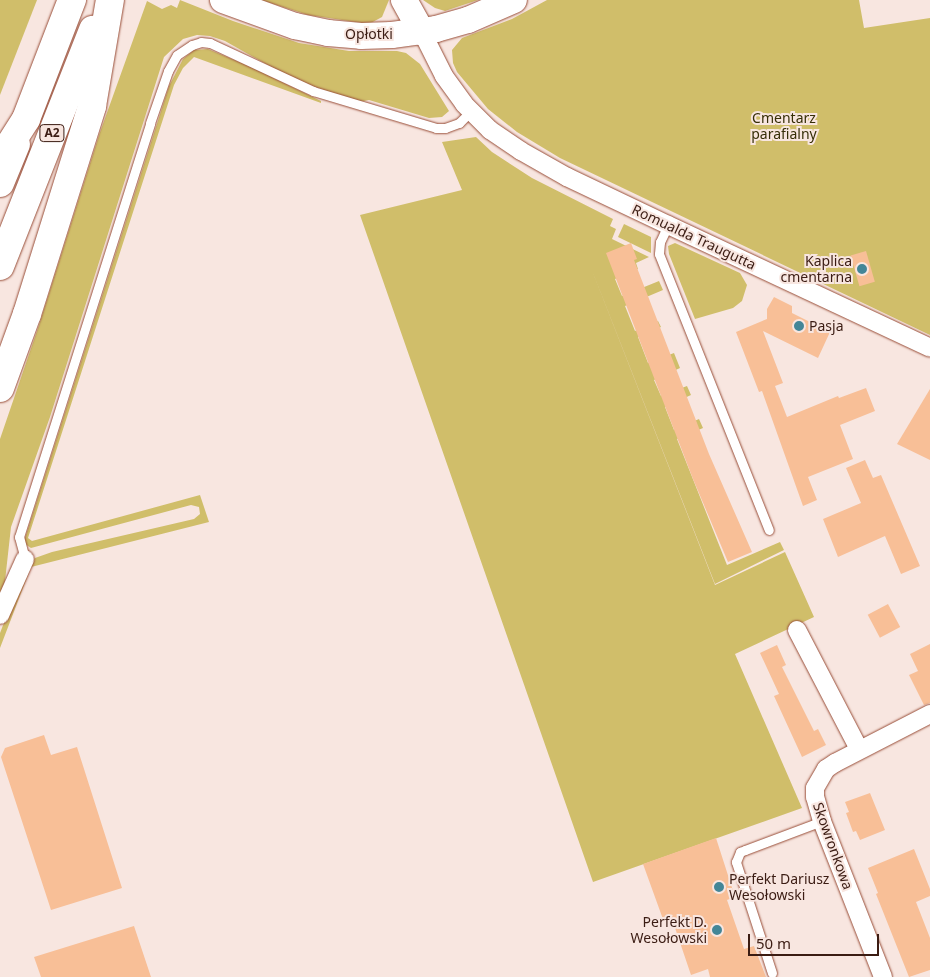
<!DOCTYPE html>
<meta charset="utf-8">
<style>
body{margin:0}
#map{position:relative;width:930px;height:977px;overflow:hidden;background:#f8e6e0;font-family:"Noto Sans",sans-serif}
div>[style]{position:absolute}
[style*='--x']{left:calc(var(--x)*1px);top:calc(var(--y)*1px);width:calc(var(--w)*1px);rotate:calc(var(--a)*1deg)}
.green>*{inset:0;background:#d0be6a}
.building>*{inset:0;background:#f8bf97;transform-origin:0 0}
.roads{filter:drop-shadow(0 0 1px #984d37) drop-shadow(0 0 1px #984d37)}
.lane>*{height:9px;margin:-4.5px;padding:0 4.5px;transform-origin:4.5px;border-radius:4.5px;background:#fff}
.street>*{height:18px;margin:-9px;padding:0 9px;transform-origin:9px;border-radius:9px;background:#fff}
.secondary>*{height:26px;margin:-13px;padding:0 13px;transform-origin:13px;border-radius:13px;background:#fff}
.highway>*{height:28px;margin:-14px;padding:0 14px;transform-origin:14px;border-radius:14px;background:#fff}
.dots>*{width:14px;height:14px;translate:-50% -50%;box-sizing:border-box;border:2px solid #f8e6e0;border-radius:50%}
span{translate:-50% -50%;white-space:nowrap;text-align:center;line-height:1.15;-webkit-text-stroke:4px #f8e6e0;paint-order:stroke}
.shield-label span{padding:1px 4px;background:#f8e6e0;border:1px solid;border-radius:4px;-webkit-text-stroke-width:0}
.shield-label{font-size:12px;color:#3b1c13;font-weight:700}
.street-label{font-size:14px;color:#3b1c13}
.park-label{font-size:14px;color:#362e07}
.poi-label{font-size:14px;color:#3b1c13}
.right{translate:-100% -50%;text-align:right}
.left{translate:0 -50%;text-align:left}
.scale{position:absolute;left:748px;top:934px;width:131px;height:22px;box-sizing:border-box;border:2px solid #3b1c13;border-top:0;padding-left:6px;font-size:15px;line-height:18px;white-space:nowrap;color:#3b1c13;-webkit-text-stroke:4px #f8e6e0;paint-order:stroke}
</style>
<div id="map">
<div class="green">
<i style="clip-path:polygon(0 0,37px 0,0 95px)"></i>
<i style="clip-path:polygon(180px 0,233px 21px,299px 43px,349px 51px,397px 51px,406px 53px,420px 64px,449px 111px,442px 117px,429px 118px,369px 100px,359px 102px,315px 87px,280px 72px,225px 41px,210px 36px,197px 35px,183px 39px,164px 57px,50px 417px,11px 527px,5px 581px,0 595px,0 439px,39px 325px,99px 135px,147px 1px,162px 9px,171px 5px,177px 8px)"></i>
<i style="clip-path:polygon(261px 0,389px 0,382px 17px,369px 24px,308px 15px)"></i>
<i style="clip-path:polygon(423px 0,478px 0,445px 11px,435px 8px)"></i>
<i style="clip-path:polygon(547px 0,859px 0,864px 28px,930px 18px,930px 335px,560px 158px,517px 132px,488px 109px,457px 72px,453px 63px,452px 50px,462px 38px,512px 19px)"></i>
<i style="clip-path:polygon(208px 49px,251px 67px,321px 101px,321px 103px,194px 57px,183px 68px,174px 85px,28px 538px,32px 541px,200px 495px,209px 522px,31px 567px,0 648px,0 633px,24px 571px,35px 558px,52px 552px,194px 519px,200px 514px,199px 507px,191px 505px,31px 548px,25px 544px,25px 538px,169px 86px,183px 59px,194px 50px)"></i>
<i style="clip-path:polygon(476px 137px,492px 152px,532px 178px,613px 219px,610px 226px,616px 229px,612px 239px,649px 257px,636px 263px,638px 269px,615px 279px,622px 296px,659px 281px,663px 290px,625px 306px,635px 331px,658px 321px,661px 327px,638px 337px,648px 363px,674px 353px,680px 368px,654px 380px,661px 396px,687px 386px,691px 395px,665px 407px,674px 430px,699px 419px,703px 428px,677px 439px,727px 565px,780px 542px,784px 550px,715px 584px,586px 255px,715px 585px,785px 552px,814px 617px,735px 654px,802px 808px,593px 882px,360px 215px,462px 190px,442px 142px)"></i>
<i style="clip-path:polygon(624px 224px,651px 237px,651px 253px,618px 237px)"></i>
<i style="clip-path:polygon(675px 243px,740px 273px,747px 285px,742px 301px,733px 308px,695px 319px,669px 254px,668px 246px)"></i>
</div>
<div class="building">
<i style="clip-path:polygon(631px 243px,637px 259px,634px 260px,709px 454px,752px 552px,728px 562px,693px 479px,606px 253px)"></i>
<i style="left:866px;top:251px;width:32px;height:16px;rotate:74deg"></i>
<i style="clip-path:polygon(774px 297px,792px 306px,792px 313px,830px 332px,818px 358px,763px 331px,783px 383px,775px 386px,787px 417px,838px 396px,839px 398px,866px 388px,875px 411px,840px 425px,853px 459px,808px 477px,817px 500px,803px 506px,762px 391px,759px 392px,736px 332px,767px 319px,767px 309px)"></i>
<i style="clip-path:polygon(930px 389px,930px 460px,897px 444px)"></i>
<i style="clip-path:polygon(865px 460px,873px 478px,881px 475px,920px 566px,901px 574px,885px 536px,838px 557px,823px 519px,861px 503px,846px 468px)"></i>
<i style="left:888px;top:604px;width:26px;height:23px;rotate:62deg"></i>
<i style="clip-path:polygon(930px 644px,930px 703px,924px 705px,909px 675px,918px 671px,910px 654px)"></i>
<i style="clip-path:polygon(777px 645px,786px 665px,782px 667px,814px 731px,818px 729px,826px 745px,802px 757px,774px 696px,779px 694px,760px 653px)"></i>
<i style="clip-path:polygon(44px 735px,51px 755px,77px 747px,122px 888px,51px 910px,1px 757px,5px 748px)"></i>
<i style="clip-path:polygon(870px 793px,885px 830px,860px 840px,856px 831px,853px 832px,846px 813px,849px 812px,845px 802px)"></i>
<i style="clip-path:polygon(716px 838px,735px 897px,727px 900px,744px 949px,754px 946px,766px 977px,710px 977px,708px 969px,691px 975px,672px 919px,664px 922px,643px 864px)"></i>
<i style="clip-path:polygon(914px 849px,930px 889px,930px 896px,916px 902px,930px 938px,930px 970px,909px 977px,876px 894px,878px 893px,868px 868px)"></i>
<i style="clip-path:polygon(134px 926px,151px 977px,41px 977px,34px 957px)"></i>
</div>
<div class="roads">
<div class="lane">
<i style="--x:668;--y:225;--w:19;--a:115"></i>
<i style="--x:660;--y:242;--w:12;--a:95"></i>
<i style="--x:659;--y:254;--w:297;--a:68.3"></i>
<i style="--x:25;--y:559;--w:23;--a:-105"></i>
<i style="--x:19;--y:537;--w:434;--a:-72.4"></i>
<i style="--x:150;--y:123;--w:55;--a:-70.9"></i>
<i style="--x:168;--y:71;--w:18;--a:-61"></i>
<i style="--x:177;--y:55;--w:18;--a:-34"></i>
<i style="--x:192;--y:45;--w:9;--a:-18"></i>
<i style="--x:201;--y:42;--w:9;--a:6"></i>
<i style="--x:210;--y:43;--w:114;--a:25"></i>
<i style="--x:313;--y:91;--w:128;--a:16.7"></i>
<i style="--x:436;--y:128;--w:9;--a:0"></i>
<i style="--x:445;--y:128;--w:15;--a:-20"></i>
<i style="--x:459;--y:123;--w:16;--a:-45"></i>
<i style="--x:772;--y:973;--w:117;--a:-108"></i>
<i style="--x:736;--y:862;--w:11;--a:-68"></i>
<i style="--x:740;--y:852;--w:5;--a:-22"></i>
<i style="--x:745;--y:850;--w:82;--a:-20.6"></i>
</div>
<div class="street">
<i style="--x:422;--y:32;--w:49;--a:63.4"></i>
<i style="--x:444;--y:76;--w:34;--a:54"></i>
<i style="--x:464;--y:104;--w:37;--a:45"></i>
<i style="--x:490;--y:130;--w:37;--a:34"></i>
<i style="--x:521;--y:151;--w:53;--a:29.5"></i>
<i style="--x:567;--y:177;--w:112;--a:25.4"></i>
<i style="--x:668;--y:225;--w:289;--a:25.1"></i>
<i style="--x:0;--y:615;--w:61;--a:-65.9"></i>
<i style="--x:797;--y:630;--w:134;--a:62.5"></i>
<i style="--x:883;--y:977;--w:168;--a:-111.4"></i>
<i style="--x:822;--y:821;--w:25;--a:-106"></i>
<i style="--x:815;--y:797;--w:9;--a:-90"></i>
<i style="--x:815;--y:788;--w:22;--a:-60"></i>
<i style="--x:826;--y:769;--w:11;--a:-34"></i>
<i style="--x:835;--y:763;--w:107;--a:-27.3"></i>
</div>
<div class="secondary">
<i style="--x:223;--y:0;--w:77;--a:19.9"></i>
<i style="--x:295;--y:26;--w:34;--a:12"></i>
<i style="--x:328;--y:33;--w:33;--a:5"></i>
<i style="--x:361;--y:36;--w:31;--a:-2"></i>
<i style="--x:392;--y:35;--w:44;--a:-7.8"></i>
<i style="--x:436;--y:29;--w:33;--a:-16"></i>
<i style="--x:468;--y:20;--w:50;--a:-23.5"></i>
<i style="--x:404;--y:0;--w:37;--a:61"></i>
</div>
<div class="highway">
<i style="--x:0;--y:160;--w:49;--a:-57.6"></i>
<i style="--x:26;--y:119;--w:128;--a:-68.9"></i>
<i style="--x:0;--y:183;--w:42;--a:-67.7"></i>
<i style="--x:0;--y:266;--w:254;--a:-68.5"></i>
<i style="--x:0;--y:388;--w:79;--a:-70"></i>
<i style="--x:27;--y:314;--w:218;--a:-72.6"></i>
<i style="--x:92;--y:106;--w:108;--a:-80.4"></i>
</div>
</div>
<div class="dots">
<i style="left:862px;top:269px;background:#448697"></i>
<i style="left:799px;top:326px;background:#448697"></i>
<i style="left:719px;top:887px;background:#448697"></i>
<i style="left:717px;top:930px;background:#448697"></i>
</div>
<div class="shield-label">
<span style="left:52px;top:133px">A2</span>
</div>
<div class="street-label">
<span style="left:369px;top:34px">Opłotki</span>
<span style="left:694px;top:237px;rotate:25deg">Romualda Traugutta</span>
<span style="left:833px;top:846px;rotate:70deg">Skowronkowa</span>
</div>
<div class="park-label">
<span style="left:784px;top:126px">Cmentarz<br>parafialny</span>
</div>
<div class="poi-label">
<span class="right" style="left:852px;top:269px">Kaplica<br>cmentarna</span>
<span class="left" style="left:809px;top:326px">Pasja</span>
<span class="left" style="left:729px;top:887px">Perfekt Dariusz<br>Wesołowski</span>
<span class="right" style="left:707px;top:930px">Perfekt D.<br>Wesołowski</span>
</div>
<div class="scale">50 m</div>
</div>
